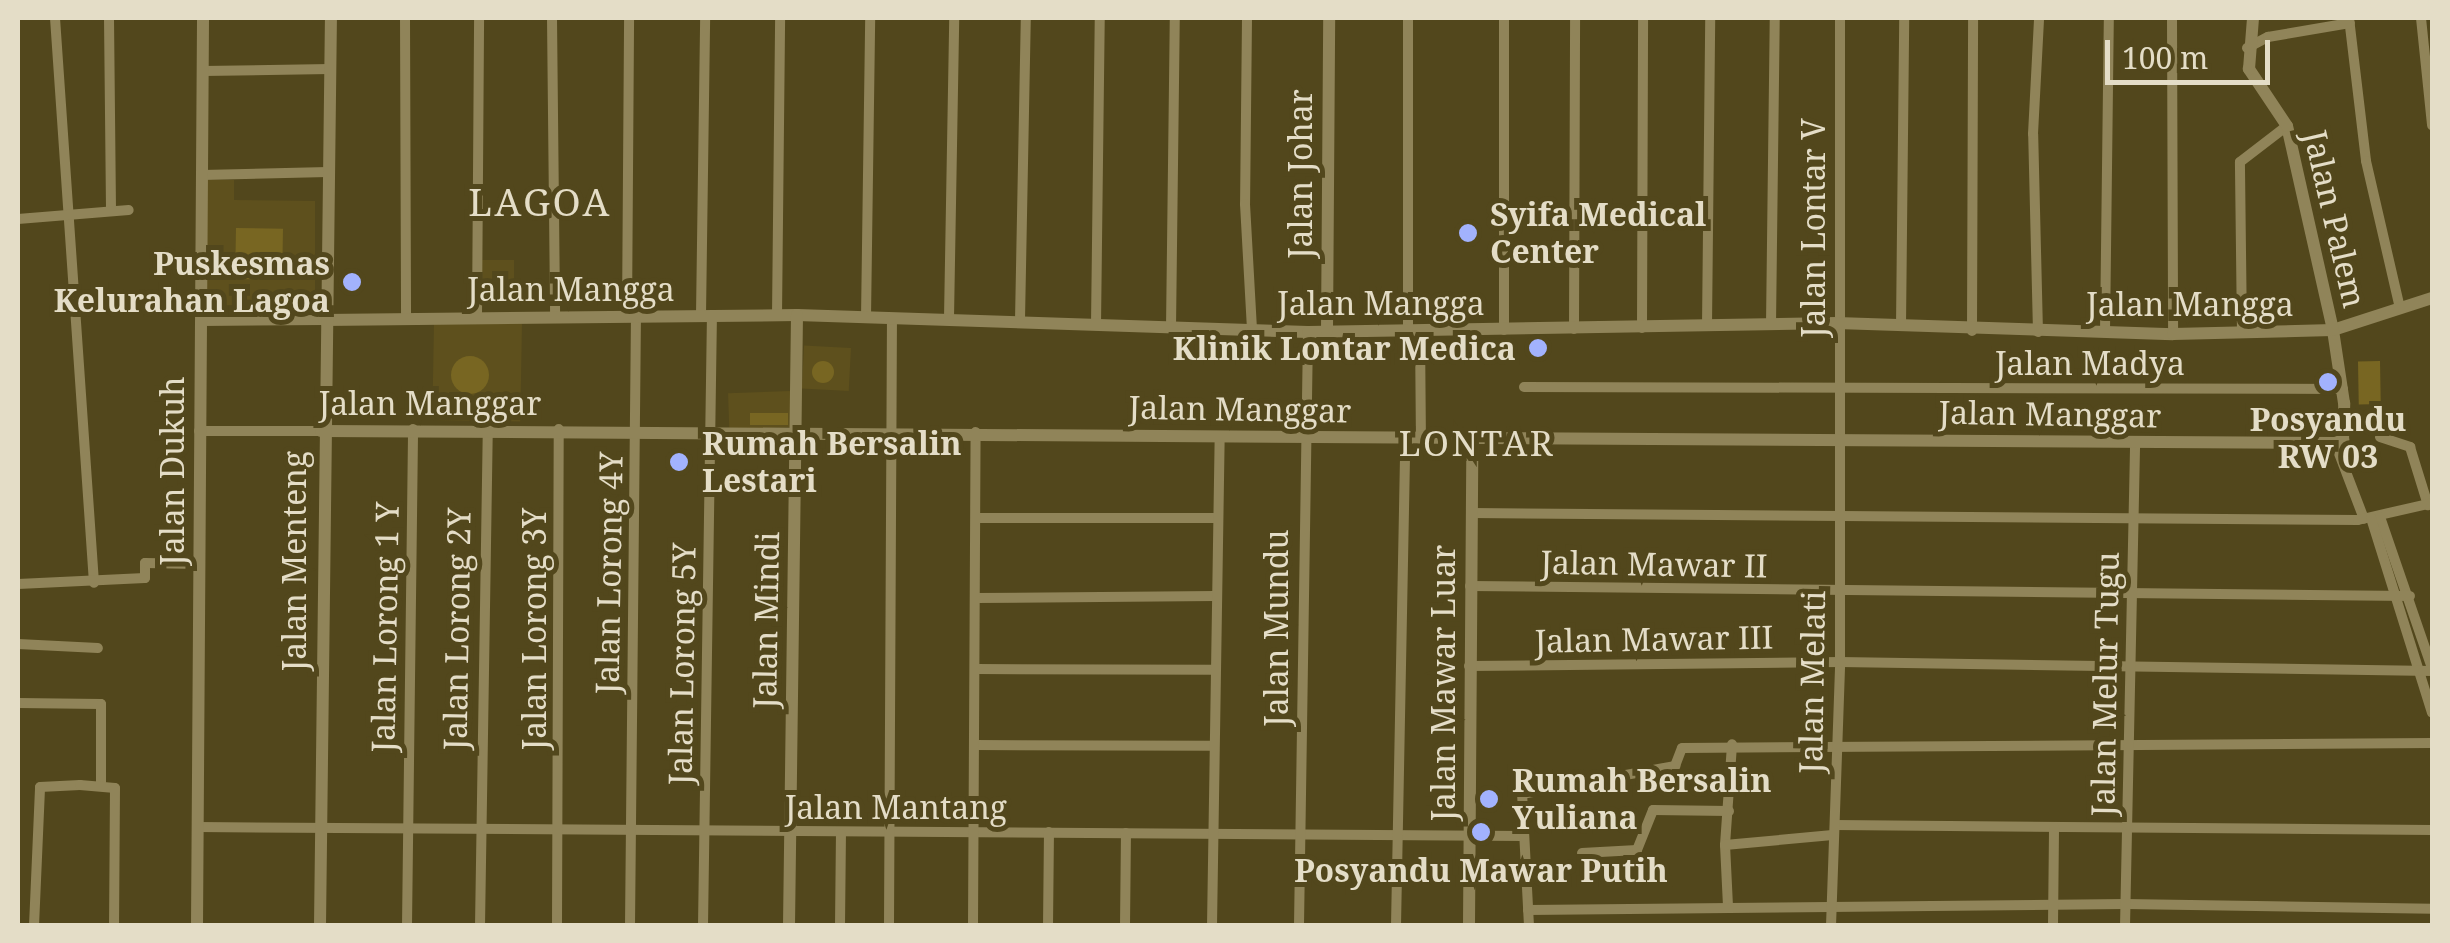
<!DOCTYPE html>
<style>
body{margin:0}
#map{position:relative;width:2450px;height:943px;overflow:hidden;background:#52471c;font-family:"Noto Serif",serif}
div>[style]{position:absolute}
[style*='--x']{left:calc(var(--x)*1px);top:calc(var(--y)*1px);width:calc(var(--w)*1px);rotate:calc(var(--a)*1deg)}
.built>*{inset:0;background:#5e501d;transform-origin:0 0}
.green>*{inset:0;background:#786622;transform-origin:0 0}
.round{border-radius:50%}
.minor>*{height:10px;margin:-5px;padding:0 5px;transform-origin:5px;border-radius:5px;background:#908459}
.tertiary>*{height:12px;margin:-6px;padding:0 6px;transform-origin:6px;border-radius:6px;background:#908459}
.dots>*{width:28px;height:28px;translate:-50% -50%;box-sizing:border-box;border:5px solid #52471c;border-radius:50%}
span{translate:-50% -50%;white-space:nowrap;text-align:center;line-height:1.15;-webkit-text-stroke:10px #52471c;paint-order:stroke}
.street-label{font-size:32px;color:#e4ddc7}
.poi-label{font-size:32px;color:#e4ddc7;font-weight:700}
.left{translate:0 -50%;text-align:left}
.right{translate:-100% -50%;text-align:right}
.neighbourhood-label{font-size:35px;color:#e4ddc7;letter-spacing:2.5px}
.quarter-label{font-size:38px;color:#e4ddc7;letter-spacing:2.5px}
.frame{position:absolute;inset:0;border:20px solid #e4ddc7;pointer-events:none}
.scale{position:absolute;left:2105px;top:40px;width:165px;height:45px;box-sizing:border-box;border:5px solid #e4ddc7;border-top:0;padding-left:12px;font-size:30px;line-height:35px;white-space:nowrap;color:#e4ddc7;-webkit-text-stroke:8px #52471c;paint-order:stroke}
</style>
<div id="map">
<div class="built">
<i style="clip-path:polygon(206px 180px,234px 180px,234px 200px,315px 201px,315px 311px,204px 307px)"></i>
<i style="left:481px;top:260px;width:33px;height:46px"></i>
<i style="left:434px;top:322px;width:88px;height:98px;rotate:1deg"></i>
<i style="left:851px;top:348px;width:43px;height:47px;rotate:93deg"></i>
<i style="left:790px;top:391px;width:36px;height:62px;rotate:88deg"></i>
</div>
<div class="green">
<i style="left:236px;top:228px;width:47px;height:51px;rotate:1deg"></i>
<i class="round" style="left:451px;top:356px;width:38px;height:38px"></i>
<i class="round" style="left:812px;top:361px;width:22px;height:22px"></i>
<i style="left:2380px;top:361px;width:43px;height:22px;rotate:89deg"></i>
<i style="left:750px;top:413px;width:38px;height:12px"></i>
</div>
<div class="minor">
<i style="--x:55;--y:18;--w:566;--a:86.05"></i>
<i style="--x:109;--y:18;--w:193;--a:89.4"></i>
<i style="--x:405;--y:18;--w:300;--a:89.8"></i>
<i style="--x:552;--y:18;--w:298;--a:89.4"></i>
<i style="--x:1247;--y:18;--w:186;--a:90.6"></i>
<i style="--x:1245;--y:204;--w:127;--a:86.8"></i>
<i style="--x:1408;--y:18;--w:313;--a:90"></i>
<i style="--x:2172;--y:18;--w:316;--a:89.8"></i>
<i style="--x:2349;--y:18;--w:144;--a:83.2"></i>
<i style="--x:2366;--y:161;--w:151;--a:77"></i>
<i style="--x:2421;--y:18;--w:108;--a:84.1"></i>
<i style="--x:2247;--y:48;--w:24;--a:-28"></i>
<i style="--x:2268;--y:37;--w:83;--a:-9.7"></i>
<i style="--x:203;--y:71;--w:127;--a:-0.9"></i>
<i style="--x:202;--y:175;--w:126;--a:-1.4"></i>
<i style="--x:18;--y:219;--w:111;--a:-4.6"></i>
<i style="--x:701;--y:315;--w:297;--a:-89.2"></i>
<i style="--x:627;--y:316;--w:298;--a:-89.6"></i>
<i style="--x:777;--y:316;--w:298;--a:-89.4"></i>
<i style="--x:477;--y:317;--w:299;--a:-89.6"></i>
<i style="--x:866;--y:318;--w:300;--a:-89.2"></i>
<i style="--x:949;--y:318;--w:300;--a:-89"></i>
<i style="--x:1020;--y:320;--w:302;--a:-88.9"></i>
<i style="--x:201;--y:321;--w:123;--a:-0.5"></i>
<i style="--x:1096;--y:325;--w:307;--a:-89.3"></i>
<i style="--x:1771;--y:325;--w:307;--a:-89.3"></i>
<i style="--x:1707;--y:326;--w:308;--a:-89.4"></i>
<i style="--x:1901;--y:326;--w:308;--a:-89.4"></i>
<i style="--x:1171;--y:328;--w:310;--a:-89.3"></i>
<i style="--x:1642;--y:328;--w:310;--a:-89.8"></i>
<i style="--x:1574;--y:329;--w:311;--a:-89.8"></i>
<i style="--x:1504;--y:330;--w:312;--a:-90"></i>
<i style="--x:1420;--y:331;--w:109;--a:89.5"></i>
<i style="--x:1972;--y:331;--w:313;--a:-89.8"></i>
<i style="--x:2038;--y:332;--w:198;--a:-91.4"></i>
<i style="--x:2033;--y:134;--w:116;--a:-87"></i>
<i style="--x:2105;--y:332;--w:314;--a:-89.3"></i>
<i style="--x:2242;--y:333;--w:171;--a:-90.7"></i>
<i style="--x:2240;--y:162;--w:59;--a:-37.5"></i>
<i style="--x:1524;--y:387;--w:819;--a:0.14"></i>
<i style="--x:199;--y:431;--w:122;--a:0"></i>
<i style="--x:2380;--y:437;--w:32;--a:18"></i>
<i style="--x:2410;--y:447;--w:61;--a:72.8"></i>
<i style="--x:2335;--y:443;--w:81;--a:69.1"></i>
<i style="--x:1471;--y:513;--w:887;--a:0.45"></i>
<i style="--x:2358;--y:520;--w:76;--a:-12.9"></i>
<i style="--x:2380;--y:517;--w:160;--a:71"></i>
<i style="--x:977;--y:518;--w:239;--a:0"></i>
<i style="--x:2371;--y:518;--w:204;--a:72.6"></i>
<i style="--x:18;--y:584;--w:127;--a:-2.7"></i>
<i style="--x:145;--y:578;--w:15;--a:-90"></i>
<i style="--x:145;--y:563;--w:54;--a:1.1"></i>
<i style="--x:1470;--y:586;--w:940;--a:0.61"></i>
<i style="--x:976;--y:598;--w:239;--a:-0.5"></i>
<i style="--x:18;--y:644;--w:80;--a:2.9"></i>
<i style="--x:1469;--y:666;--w:371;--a:-0.6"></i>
<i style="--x:1840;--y:662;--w:592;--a:0.87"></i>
<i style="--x:976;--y:669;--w:238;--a:0.2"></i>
<i style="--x:18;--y:703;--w:83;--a:0.7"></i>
<i style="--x:101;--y:704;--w:81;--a:90"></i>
<i style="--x:975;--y:745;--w:238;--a:0.2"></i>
<i style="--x:1835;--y:825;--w:597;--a:0.48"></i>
<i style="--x:198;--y:827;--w:1325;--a:0.39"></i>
<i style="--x:1725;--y:845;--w:101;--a:-86"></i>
<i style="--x:1582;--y:853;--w:55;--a:-3.1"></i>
<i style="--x:1637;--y:850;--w:43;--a:-68.2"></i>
<i style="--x:1653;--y:810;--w:76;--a:0.8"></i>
<i style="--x:1728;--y:906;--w:61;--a:-92.8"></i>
<i style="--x:1725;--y:845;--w:108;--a:-5.3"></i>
<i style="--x:1528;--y:910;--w:597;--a:-0.58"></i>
<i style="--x:2125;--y:904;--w:307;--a:0.9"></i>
<i style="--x:34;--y:926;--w:139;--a:-87.5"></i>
<i style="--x:40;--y:787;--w:40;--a:-2.9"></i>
<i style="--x:80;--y:785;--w:35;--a:5"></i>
<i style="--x:115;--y:788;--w:138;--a:90.4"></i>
<i style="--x:407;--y:926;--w:497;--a:-89.3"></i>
<i style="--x:480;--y:926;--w:497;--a:-89.1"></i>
<i style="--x:557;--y:926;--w:497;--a:-89.8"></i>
<i style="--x:630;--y:926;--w:610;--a:-89.44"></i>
<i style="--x:703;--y:926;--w:611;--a:-89.16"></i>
<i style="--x:840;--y:926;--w:92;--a:-89.4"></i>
<i style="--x:889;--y:926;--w:607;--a:-89.72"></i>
<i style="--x:973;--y:926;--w:494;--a:-89.7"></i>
<i style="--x:1048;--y:926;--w:94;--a:-89.4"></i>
<i style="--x:1125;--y:926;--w:93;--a:-89.4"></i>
<i style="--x:1212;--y:926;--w:490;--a:-89.1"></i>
<i style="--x:1299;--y:926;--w:594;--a:-89.13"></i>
<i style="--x:1396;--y:926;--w:487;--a:-88.9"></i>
<i style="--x:1529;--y:926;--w:132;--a:-93"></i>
<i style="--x:1522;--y:794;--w:156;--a:-10.4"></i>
<i style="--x:1675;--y:766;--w:19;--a:-69"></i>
<i style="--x:1682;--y:748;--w:750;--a:-0.38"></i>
<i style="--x:1831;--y:926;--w:264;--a:-88"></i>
<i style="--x:1840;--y:662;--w:644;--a:-90"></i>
<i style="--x:2053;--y:926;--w:99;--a:-89.4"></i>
<i style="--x:2125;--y:926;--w:483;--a:-88.8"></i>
</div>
<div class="tertiary">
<i style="--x:324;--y:320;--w:473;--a:-0.6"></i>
<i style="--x:797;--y:315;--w:511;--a:1.91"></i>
<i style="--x:1308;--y:332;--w:529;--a:-0.97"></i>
<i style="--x:1837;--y:323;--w:336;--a:1.9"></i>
<i style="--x:2173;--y:334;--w:160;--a:-1.4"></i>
<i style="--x:2333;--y:330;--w:104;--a:-17.9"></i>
<i style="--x:1327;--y:331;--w:313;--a:-89.6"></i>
<i style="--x:321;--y:431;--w:2014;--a:0.34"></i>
<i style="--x:2335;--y:443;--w:9;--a:-21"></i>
<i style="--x:2343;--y:440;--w:37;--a:-88"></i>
<i style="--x:2344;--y:403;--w:74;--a:-98.6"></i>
<i style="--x:2333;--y:330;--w:209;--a:-102.7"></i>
<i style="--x:2287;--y:126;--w:69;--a:-123.7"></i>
<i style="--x:2249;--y:69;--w:51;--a:-85.5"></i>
<i style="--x:197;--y:926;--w:908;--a:-89.62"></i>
<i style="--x:320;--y:926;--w:908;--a:-89.31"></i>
<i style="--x:789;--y:926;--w:611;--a:-89.25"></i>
<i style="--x:1469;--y:926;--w:486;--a:-89.6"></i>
</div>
<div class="dots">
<i style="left:1468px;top:233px;background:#a2b2fd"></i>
<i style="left:352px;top:282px;background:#a2b2fd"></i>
<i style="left:1538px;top:348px;background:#a2b2fd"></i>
<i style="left:2328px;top:382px;background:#a2b2fd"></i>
<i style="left:679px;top:462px;background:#a2b2fd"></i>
<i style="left:1489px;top:799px;background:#a2b2fd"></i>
<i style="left:1481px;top:832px;background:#a2b2fd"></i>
</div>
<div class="street-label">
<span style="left:1300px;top:174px;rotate:-90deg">Jalan Johar</span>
<span style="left:2335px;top:219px;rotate:77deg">Jalan Palem</span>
<span style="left:1813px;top:228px;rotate:-90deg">Jalan Lontar V</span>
<span style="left:571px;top:289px">Jalan Mangga</span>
<span style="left:1381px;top:303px">Jalan Mangga</span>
<span style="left:2190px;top:304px">Jalan Mangga</span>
<span style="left:2090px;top:363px">Jalan Madya</span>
<span style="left:430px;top:403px">Jalan Manggar</span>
<span style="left:1240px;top:409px;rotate:1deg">Jalan Manggar</span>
<span style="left:2050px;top:414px;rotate:1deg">Jalan Manggar</span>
<span style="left:172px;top:471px;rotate:-90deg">Jalan Dukuh</span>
<span style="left:294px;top:561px;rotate:-90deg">Jalan Menteng</span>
<span style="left:1654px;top:564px;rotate:1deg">Jalan Mawar II</span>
<span style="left:609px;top:573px;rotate:-89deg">Jalan Lorong 4Y</span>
<span style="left:766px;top:620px;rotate:-89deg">Jalan Mindi</span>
<span style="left:385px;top:627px;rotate:-89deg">Jalan Lorong 1 Y</span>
<span style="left:1276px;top:628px;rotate:-90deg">Jalan Mundu</span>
<span style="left:457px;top:629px;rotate:-89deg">Jalan Lorong 2Y</span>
<span style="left:534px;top:629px;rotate:-90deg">Jalan Lorong 3Y</span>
<span style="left:1654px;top:639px;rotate:-1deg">Jalan Mawar III</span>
<span style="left:682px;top:664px;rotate:-89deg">Jalan Lorong 5Y</span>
<span style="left:1812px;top:682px;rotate:-89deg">Jalan Melati</span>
<span style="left:1443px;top:683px;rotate:-90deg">Jalan Mawar Luar</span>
<span style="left:2105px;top:684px;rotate:-89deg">Jalan Melur Tugu</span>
<span style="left:896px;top:807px">Jalan Mantang</span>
</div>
<div class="poi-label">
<span class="left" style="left:1490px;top:233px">Syifa Medical<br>Center</span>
<span class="right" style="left:330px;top:282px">Puskesmas<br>Kelurahan Lagoa</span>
<span class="right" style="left:1516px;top:348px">Klinik Lontar Medica</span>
<span style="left:2328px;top:438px">Posyandu<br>RW 03</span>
<span class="left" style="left:702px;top:462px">Rumah Bersalin<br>Lestari</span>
<span class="left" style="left:1512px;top:799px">Rumah Bersalin<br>Yuliana</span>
<span style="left:1481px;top:870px">Posyandu Mawar Putih</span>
</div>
<div class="neighbourhood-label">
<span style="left:1477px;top:443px">LONTAR</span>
</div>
<div class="quarter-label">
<span style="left:540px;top:202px">LAGOA</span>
</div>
<div class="frame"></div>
<div class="scale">100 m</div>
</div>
